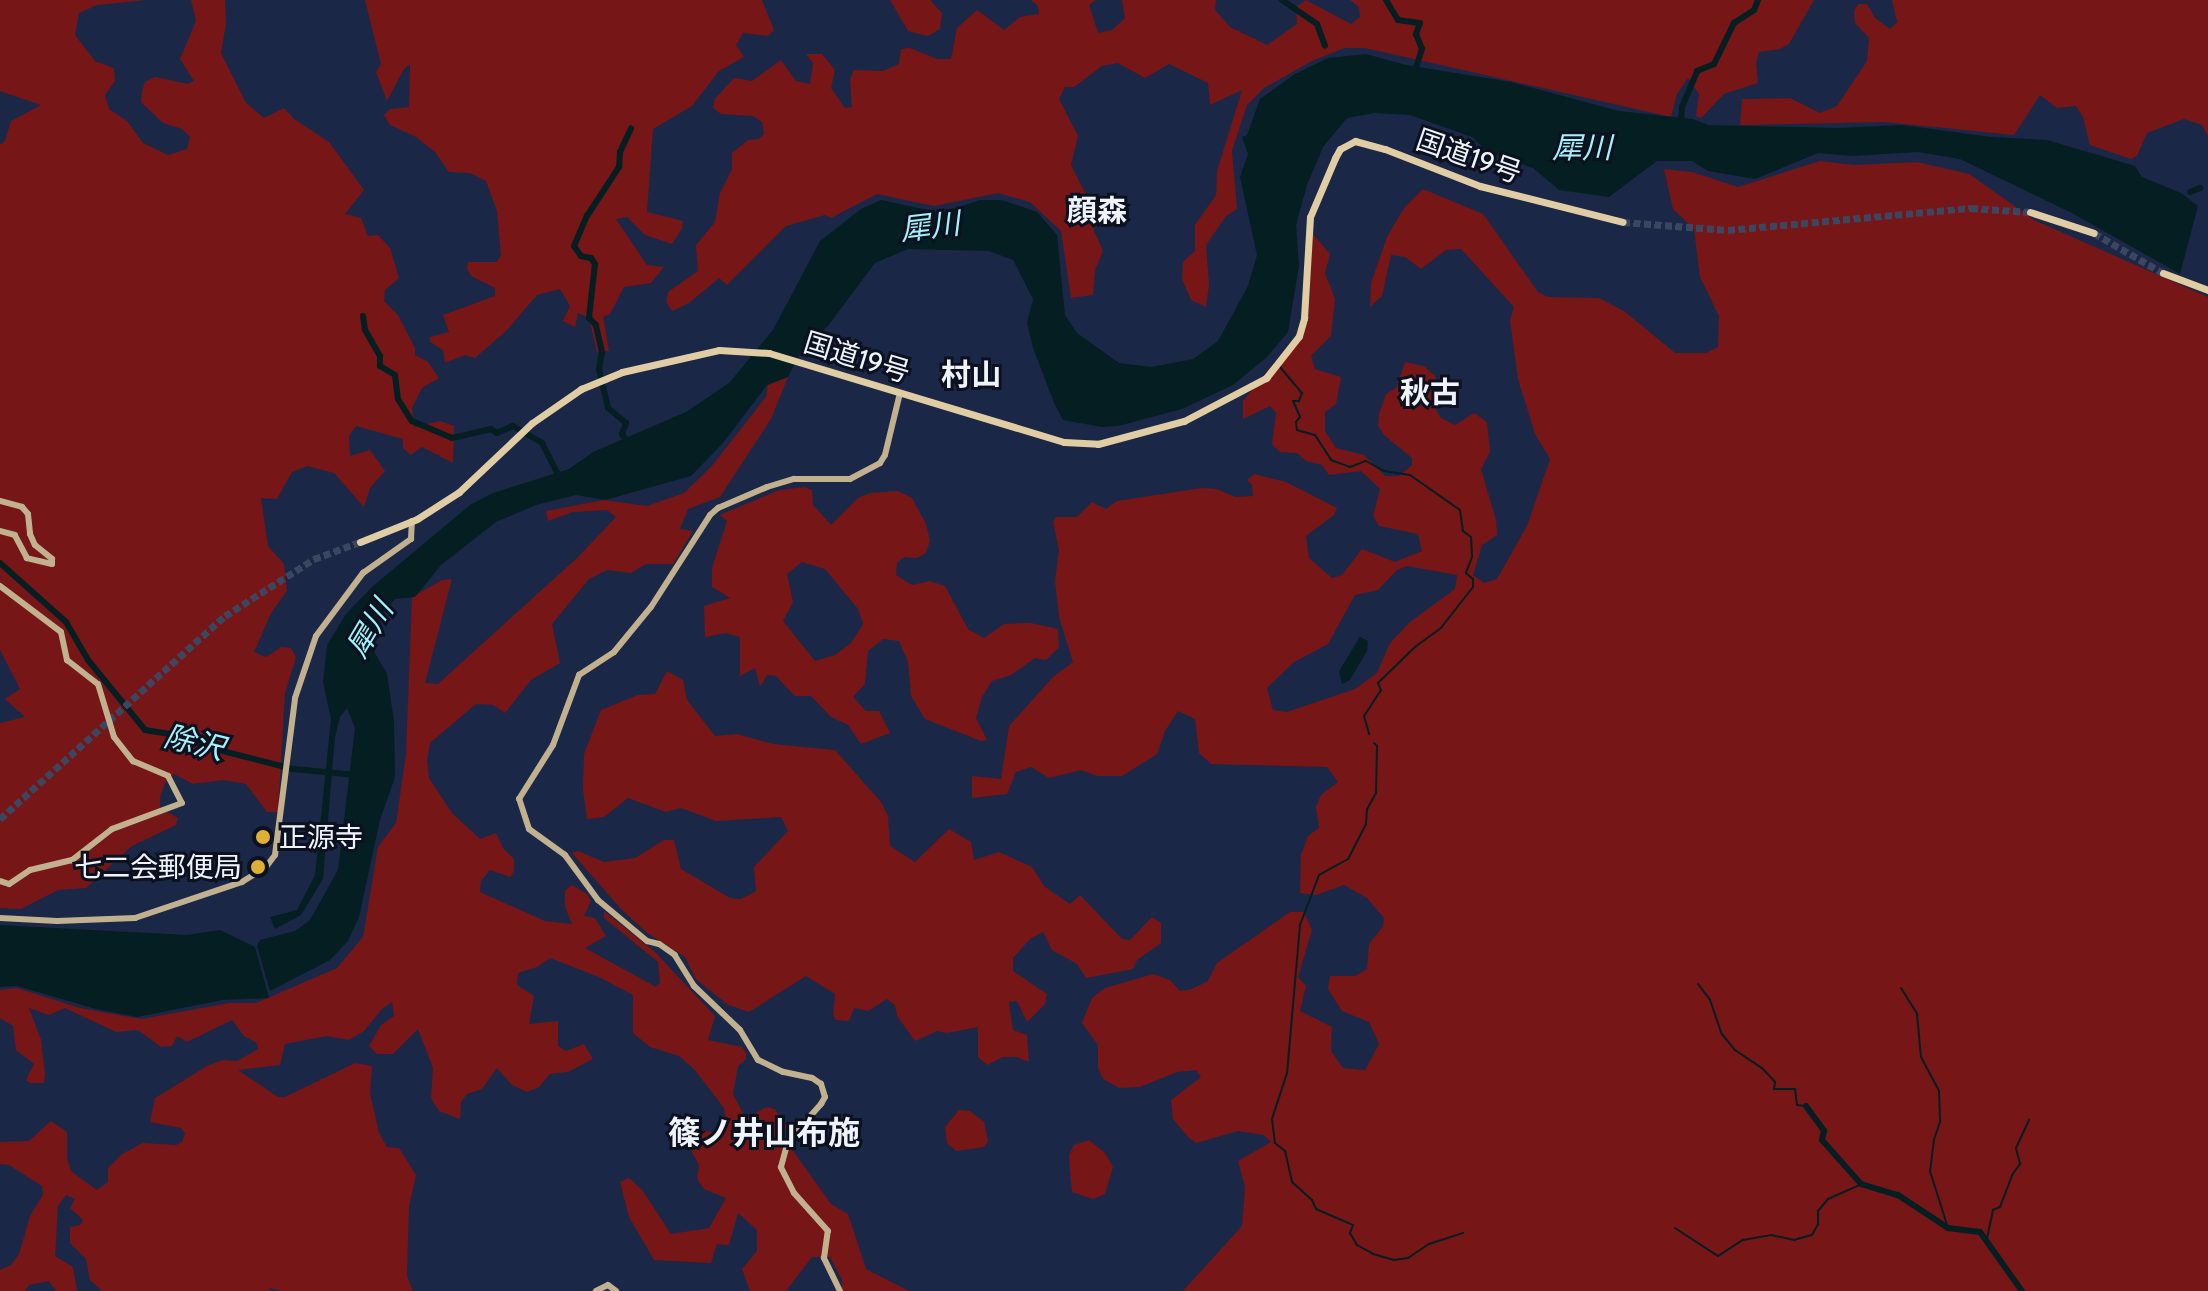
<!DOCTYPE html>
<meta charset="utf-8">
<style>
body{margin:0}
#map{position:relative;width:2208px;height:1291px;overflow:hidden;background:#1b2746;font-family:Cabin,"Noto Sans JP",sans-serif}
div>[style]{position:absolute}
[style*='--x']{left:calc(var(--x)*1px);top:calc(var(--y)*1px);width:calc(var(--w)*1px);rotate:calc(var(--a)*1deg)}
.green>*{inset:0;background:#761617}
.water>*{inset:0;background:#051e21}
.stream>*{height:2px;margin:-1px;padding:0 1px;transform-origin:1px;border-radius:1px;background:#051e21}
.river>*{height:6px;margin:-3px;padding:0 3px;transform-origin:3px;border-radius:3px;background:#051e21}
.highway-tunnel>*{height:7px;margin-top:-3.5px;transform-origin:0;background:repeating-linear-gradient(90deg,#3b4661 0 7px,transparent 0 10.5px)}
.primary>*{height:6px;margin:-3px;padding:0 3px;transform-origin:3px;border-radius:3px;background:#c2b18f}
.highway>*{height:7px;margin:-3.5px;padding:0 3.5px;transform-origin:3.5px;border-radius:3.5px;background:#e0cda3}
.dots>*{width:22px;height:22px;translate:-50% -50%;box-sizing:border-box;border:4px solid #0b111e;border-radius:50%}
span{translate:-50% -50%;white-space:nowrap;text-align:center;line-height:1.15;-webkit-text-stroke:6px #0b111e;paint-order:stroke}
.street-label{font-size:28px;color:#eff3fb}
.poi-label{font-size:28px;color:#eff3fb}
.left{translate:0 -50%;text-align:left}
.right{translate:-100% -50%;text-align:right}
.water-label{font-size:30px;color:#a5f1fb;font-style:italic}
.neighbourhood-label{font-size:30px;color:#eff3fb;font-weight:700}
.quarter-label{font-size:32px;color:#eff3fb;font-weight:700}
</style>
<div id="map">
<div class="green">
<i style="clip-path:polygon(0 0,147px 0,97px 5px,79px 13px,75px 35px,95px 61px,114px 68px,115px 81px,105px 95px,109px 109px,127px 121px,143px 143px,168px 155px,187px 149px,190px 137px,182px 129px,163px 123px,141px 102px,142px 91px,145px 82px,155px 77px,188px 84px,194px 81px,180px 59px,196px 21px,191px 0,225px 0,226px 24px,221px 53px,246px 103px,264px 118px,284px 108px,294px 119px,329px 142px,364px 190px,345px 214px,361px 218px,368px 236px,378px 235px,390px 248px,399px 278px,385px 290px,384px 301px,398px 315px,415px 348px,415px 355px,428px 362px,439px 378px,422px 388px,412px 408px,414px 427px,440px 421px,454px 426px,453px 463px,422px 447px,411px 455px,403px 448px,403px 439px,356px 426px,349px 436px,350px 456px,370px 450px,385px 471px,370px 488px,364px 507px,334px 473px,307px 466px,292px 472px,277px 499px,261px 498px,268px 546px,284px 564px,287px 591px,271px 613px,254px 652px,266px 657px,281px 647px,291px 648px,296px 657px,285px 693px,278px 812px,267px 812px,246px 784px,223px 780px,193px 784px,174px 774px,165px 783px,160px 797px,160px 808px,178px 818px,176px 825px,132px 846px,86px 888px,58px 890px,21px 909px,0 908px,0 723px,25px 717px,5px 699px,20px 689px,0 650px,0 145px,5px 141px,11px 121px,41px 105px,0 91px)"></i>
<i style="clip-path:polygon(365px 0,762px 0,774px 30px,768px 36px,743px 33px,736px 45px,744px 57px,719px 71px,692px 106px,653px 129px,647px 212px,683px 221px,682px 228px,672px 244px,645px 235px,627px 217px,616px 219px,647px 265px,664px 267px,651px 283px,624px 287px,610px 314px,603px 317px,609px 351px,597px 352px,589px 318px,578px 313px,575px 327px,563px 321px,570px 306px,560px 289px,537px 295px,507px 330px,475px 358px,465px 355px,445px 363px,443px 350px,430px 342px,430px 337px,449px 332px,443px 315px,495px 296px,495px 288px,471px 276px,467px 269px,468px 262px,496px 262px,501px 256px,497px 211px,486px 181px,470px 173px,449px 172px,435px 152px,416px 137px,390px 125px,384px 115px,390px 109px,409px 107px,410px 64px,404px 69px,387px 101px,376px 72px,381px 64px)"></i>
<i style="clip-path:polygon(890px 0,930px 0,942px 13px,940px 29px,928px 36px,908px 31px)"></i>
<i style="clip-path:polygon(1031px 0,1096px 0,1089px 5px,1098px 33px,1112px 30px,1125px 18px,1122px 0,1216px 0,1215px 10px,1230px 27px,1267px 45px,1297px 24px,1296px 7px,1306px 0,1351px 24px,1360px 17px,1359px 7px,1350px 0,1814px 0,1789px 44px,1780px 49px,1759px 52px,1756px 63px,1758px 83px,1724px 94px,1701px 118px,1696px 116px,1699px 94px,1688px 78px,1677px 94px,1671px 117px,1365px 48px,1344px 48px,1312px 61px,1264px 88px,1247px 105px,1232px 151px,1237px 209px,1226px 216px,1206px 245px,1209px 285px,1206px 307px,1191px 300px,1182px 279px,1183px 262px,1195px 251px,1195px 225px,1216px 195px,1217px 171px,1242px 90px,1210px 105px,1208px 83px,1169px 64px,1145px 78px,1118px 63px,1102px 66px,1074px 87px,1065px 87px,1059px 99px,1078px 136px,1071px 165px,1090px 203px,1094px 231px,1103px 251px,1095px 270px,1093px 295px,1071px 298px,1061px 231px,1030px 202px,998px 193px,934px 206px,877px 194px,831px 218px,825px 215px,786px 226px,727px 285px,719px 278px,689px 303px,672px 311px,666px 302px,668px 292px,698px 271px,696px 245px,715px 222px,720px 193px,732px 169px,732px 153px,748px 140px,759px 139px,764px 134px,762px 122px,753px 116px,721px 114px,713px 108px,715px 99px,734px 78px,752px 81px,781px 60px,796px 81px,810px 84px,813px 63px,806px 54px,822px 54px,835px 70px,831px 88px,845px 108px,852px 107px,850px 79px,854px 70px,883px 71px,899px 64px,901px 49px,910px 48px,937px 59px,951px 59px,957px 28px,977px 10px,1004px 30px,1020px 17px,1039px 14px,1038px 6px)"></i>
<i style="clip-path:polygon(1892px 0,2208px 0,2208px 136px,2202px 125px,2184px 119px,2147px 133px,2137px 156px,2131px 159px,2090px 145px,2083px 117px,2076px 106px,2057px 108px,2040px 95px,2014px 135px,1885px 122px,1740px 125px,1742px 99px,1790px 98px,1820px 113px,1837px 106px,1867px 61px,1869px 38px,1855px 23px,1854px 11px,1858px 4px,1867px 4px,1875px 18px,1890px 29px,1897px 22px)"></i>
<i style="clip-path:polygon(evenodd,1820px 161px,1854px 165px,1917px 162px,1969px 174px,2036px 221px,2208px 297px,2208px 1291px,1183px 1291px,1242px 1226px,1245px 1187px,1238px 1161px,1271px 1142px,1264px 1135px,1238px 1131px,1196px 1143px,1188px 1137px,1173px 1119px,1171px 1100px,1201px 1077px,1196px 1070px,1177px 1072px,1140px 1087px,1119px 1088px,1103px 1079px,1098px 1068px,1098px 1045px,1082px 1023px,1092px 998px,1105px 988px,1153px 974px,1170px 980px,1180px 991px,1192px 989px,1208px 981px,1217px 963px,1290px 912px,1304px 912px,1312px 930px,1298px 977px,1306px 986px,1300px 1011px,1332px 1027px,1331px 1051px,1343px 1068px,1365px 1070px,1379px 1044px,1369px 1022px,1342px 1011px,1328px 989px,1330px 976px,1355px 976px,1367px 969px,1369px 944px,1383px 926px,1384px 918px,1367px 898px,1344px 885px,1316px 895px,1300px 893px,1301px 855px,1308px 836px,1319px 828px,1316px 807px,1321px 795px,1338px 782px,1327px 767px,1211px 764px,1199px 753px,1195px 719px,1178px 711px,1165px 731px,1157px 754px,1122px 776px,1098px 776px,1081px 770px,1049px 778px,1031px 767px,1016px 772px,1007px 794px,972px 798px,972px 776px,1001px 779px,1009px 726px,1053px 677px,1073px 662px,1059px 617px,1055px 581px,1059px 550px,1053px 522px,1056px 517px,1077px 517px,1092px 502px,1106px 509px,1117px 501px,1202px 488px,1216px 489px,1236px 497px,1253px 496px,1252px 485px,1247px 480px,1254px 474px,1286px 482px,1337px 508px,1334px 515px,1306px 536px,1309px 558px,1332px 578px,1342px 575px,1362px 549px,1395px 562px,1422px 551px,1418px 534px,1379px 526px,1373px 516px,1380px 489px,1361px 471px,1329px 475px,1322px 465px,1306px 461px,1297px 453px,1280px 452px,1272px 444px,1276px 413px,1270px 406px,1243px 419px,1243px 401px,1308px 322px,1313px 234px,1330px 254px,1325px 273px,1335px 299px,1331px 336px,1311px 356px,1315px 369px,1341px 377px,1336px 404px,1325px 412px,1325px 431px,1336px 448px,1364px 455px,1385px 476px,1399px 476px,1412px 465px,1412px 458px,1385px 436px,1378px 426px,1379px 414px,1386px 394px,1396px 388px,1405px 362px,1424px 366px,1435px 376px,1439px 388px,1433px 404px,1441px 418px,1455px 425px,1474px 413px,1487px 422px,1490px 452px,1481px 469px,1496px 520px,1497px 535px,1482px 545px,1473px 575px,1484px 583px,1497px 579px,1527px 526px,1550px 459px,1535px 434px,1518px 379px,1510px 320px,1514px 307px,1461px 249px,1446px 250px,1421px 269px,1405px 257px,1391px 255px,1382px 296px,1370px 307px,1371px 283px,1387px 237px,1404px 208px,1423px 189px,1483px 214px,1538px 292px,1548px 297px,1599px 298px,1624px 311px,1675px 353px,1706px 353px,1718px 347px,1719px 316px,1700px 277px,1694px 229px,1673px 209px,1664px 169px,1692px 172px,1738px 187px,1820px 161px,1407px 566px,1457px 575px,1455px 589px,1410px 622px,1390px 643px,1377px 673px,1355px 689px,1287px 712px,1273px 710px,1267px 688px,1294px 662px,1328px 644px,1355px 595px,1378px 590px,1397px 570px,1407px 566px)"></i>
<i style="clip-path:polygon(788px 377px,771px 419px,720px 497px,688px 509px,680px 529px,693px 531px,673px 564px,646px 564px,631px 573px,607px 570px,589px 579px,552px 624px,560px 663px,531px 680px,505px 713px,493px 705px,476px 704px,430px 743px,427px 760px,429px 778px,452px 813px,480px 839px,496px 833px,503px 848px,514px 859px,514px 871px,510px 877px,490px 870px,481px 881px,480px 892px,545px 921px,572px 924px,565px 907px,565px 890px,572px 885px,587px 894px,591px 901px,584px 916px,595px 918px,606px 936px,585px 948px,656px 987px,660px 983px,658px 962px,604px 918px,604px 911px,654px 951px,715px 1016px,708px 1040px,742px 1047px,746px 1053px,746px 1059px,738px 1066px,733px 1094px,746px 1119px,766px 1107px,775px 1109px,787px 1127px,781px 1134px,831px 1204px,848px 1214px,866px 1269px,909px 1291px,842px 1291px,842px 1280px,830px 1257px,812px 1257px,786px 1291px,750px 1291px,742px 1269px,757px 1251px,757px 1230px,738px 1213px,729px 1245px,717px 1244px,711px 1263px,654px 1260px,629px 1217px,620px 1182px,629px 1178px,643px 1191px,671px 1234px,709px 1228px,726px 1198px,704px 1189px,697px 1179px,699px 1165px,689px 1147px,668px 1139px,669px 1129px,704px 1130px,720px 1135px,727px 1126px,724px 1108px,694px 1069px,679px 1056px,650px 1047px,633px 1033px,633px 995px,599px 977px,550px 958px,537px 967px,518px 973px,517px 985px,534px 996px,529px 1024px,558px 1021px,558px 1046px,566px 1051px,584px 1044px,593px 1059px,568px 1072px,550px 1074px,539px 1087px,527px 1092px,512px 1085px,497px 1068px,482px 1089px,467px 1094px,461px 1102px,460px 1119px,439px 1111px,431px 1098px,433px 1068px,418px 1029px,393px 1054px,377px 1054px,369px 1046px,381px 1025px,394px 1016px,392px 1002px,382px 1009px,364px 1031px,349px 1040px,327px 1036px,285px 1044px,280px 1065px,238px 1070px,278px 1097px,285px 1097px,355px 1063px,372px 1066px,370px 1093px,379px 1133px,387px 1147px,399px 1148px,416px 1175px,409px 1207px,407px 1276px,413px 1291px,281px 1291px,270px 1288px,269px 1291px,102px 1291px,90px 1280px,86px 1259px,70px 1243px,70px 1227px,80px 1225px,83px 1220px,70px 1208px,75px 1199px,66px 1195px,58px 1206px,55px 1256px,73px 1267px,77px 1291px,56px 1291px,49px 1281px,29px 1285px,25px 1291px,0 1291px,0 1270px,11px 1265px,19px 1254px,30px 1216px,43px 1195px,42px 1186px,9px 1165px,0 1164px,0 1142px,29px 1141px,51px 1121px,67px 1132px,67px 1160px,72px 1172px,97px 1190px,108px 1182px,108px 1168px,122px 1154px,143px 1143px,176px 1145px,182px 1142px,185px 1133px,181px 1128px,150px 1122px,155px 1098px,207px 1066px,223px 1060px,237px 1061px,258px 1049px,257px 1043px,244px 1036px,232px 1020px,187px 1042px,177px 1036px,172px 1046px,161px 1047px,138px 1030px,116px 1032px,65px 1008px,49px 1015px,29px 1008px,41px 1040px,45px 1074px,44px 1083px,30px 1083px,26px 1080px,34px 1064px,16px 1050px,13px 1026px,0 1018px,0 990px,17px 988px,80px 1008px,141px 1019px,230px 1003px,256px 1003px,337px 968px,363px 937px,378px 847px,396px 823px,406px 754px,412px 597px,442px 580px,452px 579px,425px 683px,438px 684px,577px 558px,616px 517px,607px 510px,573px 512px,548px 521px,546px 511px,604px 500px,647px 506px,684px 493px,711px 467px,766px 397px,768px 385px)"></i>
<i style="clip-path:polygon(evenodd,805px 487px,812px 490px,813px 505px,831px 525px,858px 498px,870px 493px,898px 491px,912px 498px,926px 524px,930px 541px,926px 553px,917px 558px,904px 557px,897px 563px,896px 575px,912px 585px,930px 581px,945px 586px,968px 629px,984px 638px,1004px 624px,1031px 623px,1058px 629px,1059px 647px,1046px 660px,1035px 658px,1011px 675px,992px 681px,982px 697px,976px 718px,987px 740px,981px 741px,925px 719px,911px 696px,908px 662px,899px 641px,883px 639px,868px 651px,865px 684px,853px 697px,866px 711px,879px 711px,890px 733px,861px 744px,848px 725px,831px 717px,811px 696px,795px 696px,776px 676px,767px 675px,760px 687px,755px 668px,740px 676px,740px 637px,726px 633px,705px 637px,704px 606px,730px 598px,712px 587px,712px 568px,727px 521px,720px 515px,779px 490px,805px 487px,802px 562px,825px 569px,858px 609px,863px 624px,851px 643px,835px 655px,815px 661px,783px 621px,793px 602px,787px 574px,802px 562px)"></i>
<i style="clip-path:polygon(667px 671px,683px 680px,687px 700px,715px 736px,736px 734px,773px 744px,835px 750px,881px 802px,888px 816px,890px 846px,915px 862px,949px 829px,971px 842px,974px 860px,999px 852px,1032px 867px,1045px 887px,1070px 904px,1080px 895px,1122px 939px,1130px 940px,1152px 917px,1161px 923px,1161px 943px,1137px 960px,1133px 969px,1086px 978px,1077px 964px,1052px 950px,1043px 932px,1030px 939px,1013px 958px,1013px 971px,1047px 994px,1045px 1004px,1027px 1022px,1017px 1001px,1009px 1002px,1013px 1030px,1027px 1035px,1029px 1062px,1017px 1057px,1003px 1057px,987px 1065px,978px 1057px,978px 1027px,947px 1033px,937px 1031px,915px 1041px,897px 1016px,895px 1005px,887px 999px,868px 1011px,854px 1008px,849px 1021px,836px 1020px,833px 1015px,835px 994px,806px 976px,749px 1012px,728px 1005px,696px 979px,685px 957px,646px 932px,621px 909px,572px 853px,578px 851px,604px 862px,635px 858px,664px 840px,674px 840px,681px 869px,730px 898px,741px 899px,756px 891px,754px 867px,788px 831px,781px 817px,716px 821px,681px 808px,666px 812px,628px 798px,604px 817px,587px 819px,583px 790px,584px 754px,601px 710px,638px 695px,655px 694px)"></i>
<i style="clip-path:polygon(959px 1110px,970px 1111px,984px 1122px,988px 1141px,984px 1147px,956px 1151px,947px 1143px,945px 1127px)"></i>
<i style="clip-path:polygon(1089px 1140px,1105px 1153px,1113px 1167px,1105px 1194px,1093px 1199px,1072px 1192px,1070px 1172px,1069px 1155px,1074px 1145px)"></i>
</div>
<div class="water">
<i style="clip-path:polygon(1366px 54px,1406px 65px,1511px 82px,1619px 111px,1693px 119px,1708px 125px,1838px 128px,1902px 125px,1992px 137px,2047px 140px,2135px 166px,2142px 177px,2181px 193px,2198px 206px,2180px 274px,2072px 213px,1960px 159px,1918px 152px,1852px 156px,1818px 153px,1755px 179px,1708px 171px,1692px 161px,1657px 161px,1609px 197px,1559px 190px,1533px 168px,1488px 152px,1472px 137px,1410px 115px,1374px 113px,1347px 118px,1323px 147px,1307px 185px,1296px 225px,1299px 266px,1288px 332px,1267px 357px,1233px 385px,1182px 409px,1118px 426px,1102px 427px,1063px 420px,1055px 405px,1033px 348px,1027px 323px,1033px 299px,1013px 260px,989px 251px,908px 249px,875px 263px,828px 326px,802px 350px,788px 377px,767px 385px,723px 443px,691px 476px,605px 500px,576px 495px,536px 505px,496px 522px,441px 565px,415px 597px,395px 599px,382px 614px,370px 645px,387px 674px,394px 721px,395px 777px,380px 820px,359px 917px,348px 941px,330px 960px,270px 991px,257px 946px,260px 940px,295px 931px,310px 920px,338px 870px,355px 728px,347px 708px,340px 717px,335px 737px,323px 879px,301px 915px,275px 929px,270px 917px,297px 910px,315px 875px,331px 719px,323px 682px,327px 645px,346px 614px,372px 587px,470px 505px,493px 493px,569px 469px,593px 452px,686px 412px,729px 383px,773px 330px,820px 241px,861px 209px,881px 200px,942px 213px,980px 200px,1002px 200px,1037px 212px,1057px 235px,1065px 315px,1077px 333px,1119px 363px,1151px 367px,1193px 359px,1218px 341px,1248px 286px,1257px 255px,1240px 177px,1248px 154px,1242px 137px,1247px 135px,1260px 99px,1295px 74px,1328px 58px)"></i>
<i style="clip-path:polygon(1360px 637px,1368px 641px,1367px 651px,1350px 680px,1342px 684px,1339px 671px)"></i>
<i style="clip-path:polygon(0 925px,187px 935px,220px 930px,255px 947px,269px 998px,222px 1000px,137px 1017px,96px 1009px,17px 986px,0 987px)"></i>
</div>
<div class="stream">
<i style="--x:1280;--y:367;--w:34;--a:50"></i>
<i style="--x:1302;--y:393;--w:9;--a:111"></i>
<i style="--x:1299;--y:401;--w:6;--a:180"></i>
<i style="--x:1293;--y:401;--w:17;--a:66"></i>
<i style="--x:1300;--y:417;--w:6;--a:129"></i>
<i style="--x:1296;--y:422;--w:8;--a:83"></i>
<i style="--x:1297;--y:430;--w:19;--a:16"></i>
<i style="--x:1315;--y:435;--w:30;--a:57"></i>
<i style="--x:1331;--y:460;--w:20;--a:20"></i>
<i style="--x:1350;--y:467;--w:17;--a:-21"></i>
<i style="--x:1366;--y:461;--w:21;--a:29"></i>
<i style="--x:1384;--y:471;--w:26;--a:9"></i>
<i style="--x:1410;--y:475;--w:61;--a:35"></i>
<i style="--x:1460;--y:510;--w:21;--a:82"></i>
<i style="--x:1463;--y:531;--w:10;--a:37"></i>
<i style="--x:1471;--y:537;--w:20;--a:87"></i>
<i style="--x:1472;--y:557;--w:17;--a:111"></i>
<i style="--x:1466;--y:573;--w:9;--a:41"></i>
<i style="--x:1473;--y:579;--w:8;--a:90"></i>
<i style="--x:1473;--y:587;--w:52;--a:128"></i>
<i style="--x:1441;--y:628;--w:31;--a:144"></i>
<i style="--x:1416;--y:646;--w:53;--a:135.8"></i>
<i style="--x:1378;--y:683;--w:8;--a:67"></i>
<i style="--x:1381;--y:690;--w:31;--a:123"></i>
<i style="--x:1364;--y:716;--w:19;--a:74"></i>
<i style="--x:1374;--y:743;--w:4;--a:45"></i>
<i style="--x:1377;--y:746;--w:47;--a:91.2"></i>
<i style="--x:1376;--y:793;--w:18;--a:119"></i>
<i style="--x:1367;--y:809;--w:15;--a:94"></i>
<i style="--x:1366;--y:824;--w:39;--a:117"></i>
<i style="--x:1348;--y:859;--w:33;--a:151"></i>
<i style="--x:1319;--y:875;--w:53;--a:110.8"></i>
<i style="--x:1300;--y:925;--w:149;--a:95"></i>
<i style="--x:1287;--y:1073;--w:48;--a:108.1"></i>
<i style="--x:1272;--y:1119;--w:24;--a:83"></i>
<i style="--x:1275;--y:1143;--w:13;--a:39"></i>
<i style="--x:1285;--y:1151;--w:32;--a:77"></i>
<i style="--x:1292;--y:1182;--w:27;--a:42"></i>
<i style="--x:1312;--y:1200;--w:10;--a:66"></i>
<i style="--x:1316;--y:1209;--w:40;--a:23.4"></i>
<i style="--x:1353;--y:1225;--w:9;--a:111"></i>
<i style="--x:1350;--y:1233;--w:14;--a:60"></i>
<i style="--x:1357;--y:1245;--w:18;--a:29"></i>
<i style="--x:1373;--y:1254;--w:22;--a:16"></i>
<i style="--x:1394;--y:1260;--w:14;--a:-8"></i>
<i style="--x:1408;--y:1258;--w:25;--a:-34"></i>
<i style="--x:1429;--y:1244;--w:36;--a:-18"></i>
<i style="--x:1698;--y:984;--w:20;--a:53"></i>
<i style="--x:1710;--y:1000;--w:36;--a:71"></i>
<i style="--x:1722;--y:1034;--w:21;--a:51"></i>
<i style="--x:1735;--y:1050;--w:32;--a:34"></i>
<i style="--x:1762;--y:1068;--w:19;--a:47"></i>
<i style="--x:1775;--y:1082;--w:7;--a:98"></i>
<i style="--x:1774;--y:1089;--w:21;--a:0"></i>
<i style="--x:1795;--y:1089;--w:16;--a:83"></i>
<i style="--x:1797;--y:1105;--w:9;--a:6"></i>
<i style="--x:1901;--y:988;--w:31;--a:58"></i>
<i style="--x:1917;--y:1014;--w:43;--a:84.7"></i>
<i style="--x:1921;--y:1057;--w:38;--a:62"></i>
<i style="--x:1939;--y:1091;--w:31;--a:88"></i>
<i style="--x:1940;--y:1122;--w:18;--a:109"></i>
<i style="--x:1934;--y:1139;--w:32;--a:97"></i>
<i style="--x:1930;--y:1171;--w:60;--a:72.5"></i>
<i style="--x:1675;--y:1228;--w:51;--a:33.1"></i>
<i style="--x:1718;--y:1256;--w:30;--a:-33"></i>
<i style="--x:1743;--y:1240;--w:28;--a:-10"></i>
<i style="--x:1771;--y:1235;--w:24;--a:12"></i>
<i style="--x:1794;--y:1240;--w:19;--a:-16"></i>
<i style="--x:1812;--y:1235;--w:13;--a:-61"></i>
<i style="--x:1818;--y:1224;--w:13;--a:-90"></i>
<i style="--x:1818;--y:1211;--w:16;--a:-50"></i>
<i style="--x:1828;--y:1199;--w:36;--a:-24"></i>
<i style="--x:1986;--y:1243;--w:34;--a:-78"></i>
<i style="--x:1993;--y:1210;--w:8;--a:-23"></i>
<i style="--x:2000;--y:1207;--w:34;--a:-69"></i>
<i style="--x:2012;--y:1175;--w:14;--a:-54"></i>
<i style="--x:2020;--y:1164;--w:16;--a:-104"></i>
<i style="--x:2016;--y:1148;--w:31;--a:-65"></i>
</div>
<div class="river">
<i style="--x:1282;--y:0;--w:42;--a:34.4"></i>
<i style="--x:1317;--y:24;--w:23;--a:70"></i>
<i style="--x:1386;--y:0;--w:23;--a:59"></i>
<i style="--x:1398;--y:20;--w:22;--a:8"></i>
<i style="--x:1420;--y:23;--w:12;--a:110"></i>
<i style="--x:1416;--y:34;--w:16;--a:68"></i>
<i style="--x:1422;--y:49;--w:25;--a:108"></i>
<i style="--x:1681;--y:124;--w:17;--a:-87"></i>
<i style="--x:1682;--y:107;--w:39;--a:-67"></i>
<i style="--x:1697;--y:71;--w:18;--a:-22"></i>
<i style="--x:1714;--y:64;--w:46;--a:-64"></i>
<i style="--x:1734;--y:23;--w:24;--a:-33"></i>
<i style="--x:1754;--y:10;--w:11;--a:-68"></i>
<i style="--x:2190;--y:192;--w:11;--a:-22"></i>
<i style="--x:363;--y:316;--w:14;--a:82"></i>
<i style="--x:365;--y:330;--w:30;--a:60"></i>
<i style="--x:380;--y:356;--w:10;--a:90"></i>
<i style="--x:380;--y:366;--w:17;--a:31"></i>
<i style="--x:395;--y:375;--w:24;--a:83"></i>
<i style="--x:398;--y:399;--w:26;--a:58"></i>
<i style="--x:412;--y:421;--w:43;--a:23"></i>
<i style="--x:452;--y:438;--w:40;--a:-13"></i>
<i style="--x:491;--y:429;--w:7;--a:34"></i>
<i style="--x:497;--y:433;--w:17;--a:-24"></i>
<i style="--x:513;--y:426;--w:34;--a:30"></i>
<i style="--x:542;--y:443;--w:38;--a:63"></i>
<i style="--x:629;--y:444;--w:12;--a:-125"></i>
<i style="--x:622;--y:434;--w:12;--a:-70"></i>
<i style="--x:626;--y:423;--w:23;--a:-140"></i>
<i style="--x:608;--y:408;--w:39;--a:-103"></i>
<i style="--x:599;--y:370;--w:18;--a:-81"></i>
<i style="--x:602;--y:352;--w:28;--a:-103"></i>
<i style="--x:596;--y:325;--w:10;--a:-135"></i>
<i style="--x:589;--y:318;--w:54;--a:-83.7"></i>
<i style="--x:595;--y:264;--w:7;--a:-124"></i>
<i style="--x:591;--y:258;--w:10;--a:-169"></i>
<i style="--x:581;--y:256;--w:12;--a:-125"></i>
<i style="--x:574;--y:246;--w:33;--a:-67"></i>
<i style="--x:587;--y:216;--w:59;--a:-56.9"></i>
<i style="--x:619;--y:167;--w:15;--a:-86"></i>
<i style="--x:620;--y:152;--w:26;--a:-65"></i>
<i style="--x:0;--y:563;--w:89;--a:41.8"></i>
<i style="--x:66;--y:622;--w:44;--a:59.9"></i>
<i style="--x:88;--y:660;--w:90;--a:50.8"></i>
<i style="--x:145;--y:730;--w:33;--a:9"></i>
<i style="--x:178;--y:735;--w:31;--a:22"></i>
<i style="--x:207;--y:747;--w:89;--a:14.3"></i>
<i style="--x:293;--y:769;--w:64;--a:5.4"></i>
<i style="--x:1806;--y:1106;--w:31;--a:54"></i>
<i style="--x:1824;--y:1131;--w:9;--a:103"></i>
<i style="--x:1822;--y:1140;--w:59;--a:48.4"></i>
<i style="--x:1861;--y:1184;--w:39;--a:17"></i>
<i style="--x:1898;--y:1195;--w:60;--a:33.4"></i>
<i style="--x:1948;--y:1228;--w:32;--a:7"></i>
<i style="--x:1980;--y:1232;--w:72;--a:54.6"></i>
</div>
<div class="highway-tunnel">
<i style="--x:1623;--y:222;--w:105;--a:4.4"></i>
<i style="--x:1728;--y:230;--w:244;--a:-5.2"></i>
<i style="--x:1971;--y:208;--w:59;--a:3.9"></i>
<i style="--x:2094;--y:233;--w:80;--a:30.1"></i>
<i style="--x:0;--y:819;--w:303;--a:-42.1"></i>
<i style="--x:225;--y:616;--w:106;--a:-32.6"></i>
<i style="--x:314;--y:559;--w:49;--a:-20.3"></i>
</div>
<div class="primary">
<i style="--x:0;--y:501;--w:23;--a:15"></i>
<i style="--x:22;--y:507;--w:9;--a:49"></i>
<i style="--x:28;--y:514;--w:20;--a:84"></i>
<i style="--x:30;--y:534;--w:12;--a:66"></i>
<i style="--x:35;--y:545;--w:22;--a:39"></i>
<i style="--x:52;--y:559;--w:5;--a:90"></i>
<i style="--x:52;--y:564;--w:26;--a:-167"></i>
<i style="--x:27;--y:558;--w:26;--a:-118"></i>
<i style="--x:15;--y:535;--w:16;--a:-165"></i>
<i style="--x:0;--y:586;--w:76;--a:37"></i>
<i style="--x:61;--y:632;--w:29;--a:78"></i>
<i style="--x:67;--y:660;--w:39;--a:38"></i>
<i style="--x:98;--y:684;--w:55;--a:73.2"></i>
<i style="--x:114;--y:737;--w:31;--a:52"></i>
<i style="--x:133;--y:761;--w:38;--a:23"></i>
<i style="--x:168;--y:776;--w:30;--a:63"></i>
<i style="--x:182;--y:803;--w:75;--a:159.6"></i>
<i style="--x:112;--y:829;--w:51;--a:142.2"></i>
<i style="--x:72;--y:860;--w:43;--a:166.6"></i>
<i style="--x:30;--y:870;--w:25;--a:146"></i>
<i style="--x:9;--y:884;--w:9;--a:-162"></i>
<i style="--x:0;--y:918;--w:57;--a:3"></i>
<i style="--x:57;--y:921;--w:78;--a:-2.2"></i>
<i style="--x:135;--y:918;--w:113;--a:-18.6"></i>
<i style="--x:242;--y:882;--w:28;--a:-32"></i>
<i style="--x:266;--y:867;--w:15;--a:-53"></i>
<i style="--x:275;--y:855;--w:158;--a:-82.7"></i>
<i style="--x:295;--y:698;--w:65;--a:-71.3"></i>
<i style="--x:316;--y:636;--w:79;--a:-53.3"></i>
<i style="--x:363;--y:573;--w:59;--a:-35.3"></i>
<i style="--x:411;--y:539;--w:18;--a:-87"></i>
<i style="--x:596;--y:1291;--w:13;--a:-27"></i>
<i style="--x:608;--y:1285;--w:10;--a:37"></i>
<i style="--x:840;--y:1291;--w:37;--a:-116"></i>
<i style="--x:824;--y:1258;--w:27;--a:-82"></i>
<i style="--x:828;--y:1231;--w:51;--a:-131.8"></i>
<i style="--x:794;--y:1193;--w:29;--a:-117"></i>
<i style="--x:781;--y:1167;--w:27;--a:-75"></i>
<i style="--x:788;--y:1141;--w:50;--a:-48.3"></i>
<i style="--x:821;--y:1104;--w:8;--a:-60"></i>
<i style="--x:825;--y:1097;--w:14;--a:-107"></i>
<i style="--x:821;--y:1084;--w:11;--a:-146"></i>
<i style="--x:812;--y:1078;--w:30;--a:-168"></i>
<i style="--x:783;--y:1072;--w:28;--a:-154"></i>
<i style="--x:758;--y:1060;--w:35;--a:-121"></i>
<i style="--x:740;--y:1030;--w:64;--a:-136.3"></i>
<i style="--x:694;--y:986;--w:36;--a:-122"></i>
<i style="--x:675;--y:955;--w:19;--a:-145"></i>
<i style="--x:659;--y:944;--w:12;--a:-166"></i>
<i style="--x:647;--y:941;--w:64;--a:-140.1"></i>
<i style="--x:598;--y:900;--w:56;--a:-126.3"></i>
<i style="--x:565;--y:855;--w:44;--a:-144.2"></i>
<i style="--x:529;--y:829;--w:32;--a:-108"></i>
<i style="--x:519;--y:799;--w:64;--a:-57.8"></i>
<i style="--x:553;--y:745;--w:75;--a:-69.6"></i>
<i style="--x:579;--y:675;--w:42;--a:-33.3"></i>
<i style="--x:614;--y:652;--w:58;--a:-50.6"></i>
<i style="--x:651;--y:607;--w:109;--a:-57.3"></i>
<i style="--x:710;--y:515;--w:11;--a:-41"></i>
<i style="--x:718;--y:508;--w:53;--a:-23.2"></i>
<i style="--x:767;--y:487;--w:28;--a:-17"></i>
<i style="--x:794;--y:479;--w:56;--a:0"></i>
<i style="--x:850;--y:479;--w:34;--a:-28"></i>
<i style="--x:880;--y:463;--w:9;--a:-58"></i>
<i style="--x:885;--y:455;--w:64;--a:-76.4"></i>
</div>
<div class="highway">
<i style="--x:2030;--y:212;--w:67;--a:18.2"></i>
<i style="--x:2163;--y:273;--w:48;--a:20.7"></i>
<i style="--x:360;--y:542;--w:61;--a:-22"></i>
<i style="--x:417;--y:519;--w:50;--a:-32.7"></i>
<i style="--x:459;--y:492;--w:100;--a:-43.4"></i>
<i style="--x:532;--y:423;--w:60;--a:-34.8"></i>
<i style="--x:581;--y:389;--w:44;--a:-22.5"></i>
<i style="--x:622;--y:372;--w:99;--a:-12.8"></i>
<i style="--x:719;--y:350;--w:50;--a:3.4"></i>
<i style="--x:769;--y:353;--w:308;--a:16.8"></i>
<i style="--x:1064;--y:442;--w:34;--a:3"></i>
<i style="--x:1098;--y:444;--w:89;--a:-15"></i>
<i style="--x:1184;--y:421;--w:93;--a:-27.7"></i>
<i style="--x:1266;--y:378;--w:53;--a:-51.8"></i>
<i style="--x:1299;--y:336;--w:19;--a:-74"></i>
<i style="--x:1304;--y:318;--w:101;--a:-86.6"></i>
<i style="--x:1310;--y:217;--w:64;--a:-67"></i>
<i style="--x:1335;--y:158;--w:10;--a:-61"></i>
<i style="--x:1340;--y:149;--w:17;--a:-28"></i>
<i style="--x:1355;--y:141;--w:31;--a:15"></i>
<i style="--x:1385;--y:149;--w:102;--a:21.3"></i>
<i style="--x:1480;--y:186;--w:147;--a:14.1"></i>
</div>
<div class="dots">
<i style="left:263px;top:837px;background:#e0b034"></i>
<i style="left:258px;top:867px;background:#e0b034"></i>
</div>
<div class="street-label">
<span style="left:1469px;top:156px;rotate:19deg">国道19号</span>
<span style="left:857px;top:357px;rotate:17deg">国道19号</span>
</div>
<div class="poi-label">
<span class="left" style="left:279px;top:837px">正源寺</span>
<span class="right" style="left:242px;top:867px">七二会郵便局</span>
</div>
<div class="water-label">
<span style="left:1582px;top:148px">犀川</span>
<span style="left:930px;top:227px;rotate:-7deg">犀川</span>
<span style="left:370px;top:629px;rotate:-59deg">犀川</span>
<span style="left:194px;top:743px;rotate:14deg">除沢</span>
</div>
<div class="neighbourhood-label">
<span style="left:1097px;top:211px">顔森</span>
<span style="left:971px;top:375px">村山</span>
<span style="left:1430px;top:393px">秋古</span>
</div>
<div class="quarter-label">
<span style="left:764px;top:1133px">篠ノ井山布施</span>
</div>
</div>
